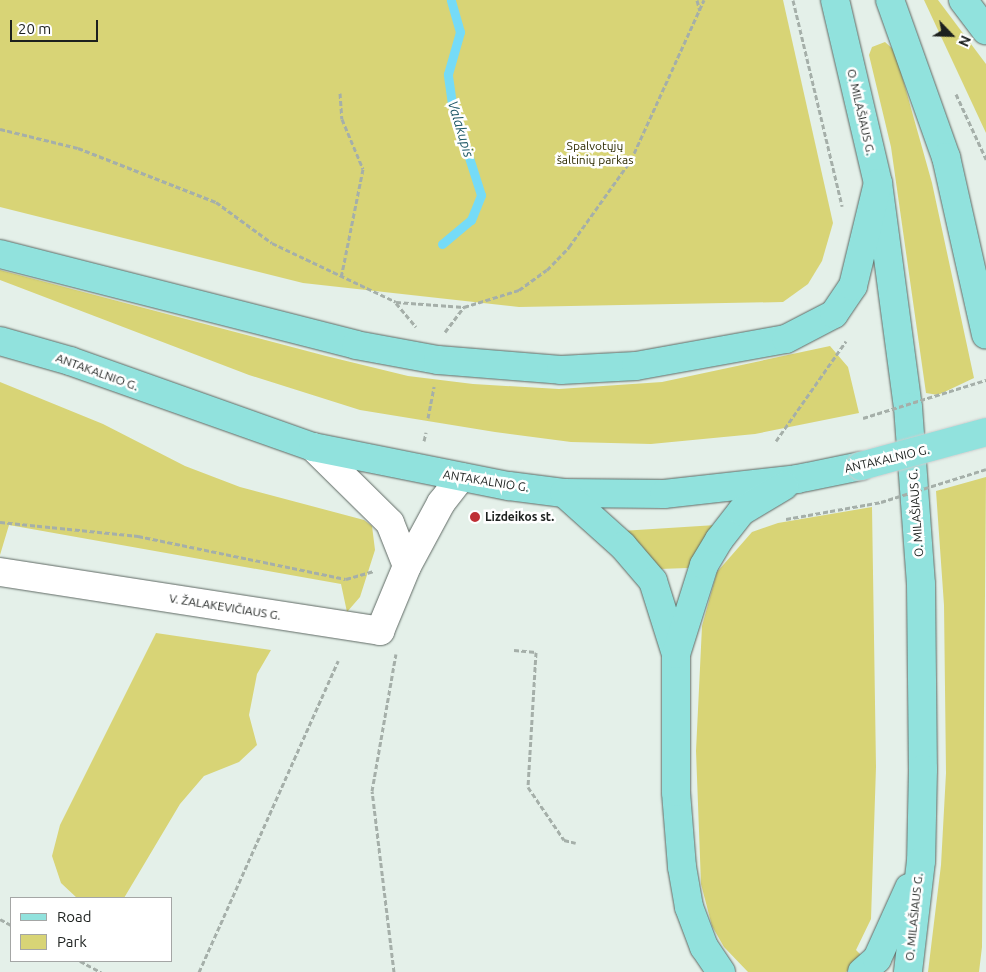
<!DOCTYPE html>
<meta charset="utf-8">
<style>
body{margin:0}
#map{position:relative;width:986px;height:972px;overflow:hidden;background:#e4f0e9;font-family:Ubuntu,sans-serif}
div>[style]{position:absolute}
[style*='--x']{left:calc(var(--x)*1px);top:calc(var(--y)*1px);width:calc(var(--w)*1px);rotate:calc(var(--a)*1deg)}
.green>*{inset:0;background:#d8d476}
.stream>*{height:9px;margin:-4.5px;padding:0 4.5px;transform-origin:4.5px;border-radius:4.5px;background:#75dbf7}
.path>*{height:3px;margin-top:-1.5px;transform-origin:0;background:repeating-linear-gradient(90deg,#a5afa9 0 5px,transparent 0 7.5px)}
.roads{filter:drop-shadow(0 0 1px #5f6964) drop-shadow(0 0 1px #5f6964)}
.minor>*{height:28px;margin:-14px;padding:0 14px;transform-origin:14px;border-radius:14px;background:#fff}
.major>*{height:28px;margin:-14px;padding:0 14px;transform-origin:14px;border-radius:14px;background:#91e2dd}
.path-bridge>*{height:3px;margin-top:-1.5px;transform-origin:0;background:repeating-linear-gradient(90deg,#a5afa9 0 5px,transparent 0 7.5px)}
.bridges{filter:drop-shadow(0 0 1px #cdcece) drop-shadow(0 0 1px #cdcece)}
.major-bridge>*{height:28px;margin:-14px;padding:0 14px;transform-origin:14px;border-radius:14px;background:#91e2dd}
.dots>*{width:14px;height:14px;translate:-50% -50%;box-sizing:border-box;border:2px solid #fff;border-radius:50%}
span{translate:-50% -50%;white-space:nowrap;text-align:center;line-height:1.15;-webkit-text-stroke:5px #fff;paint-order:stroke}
.street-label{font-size:12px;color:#1c201e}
.park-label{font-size:12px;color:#2d2b00}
.poi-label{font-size:12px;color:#1c201e;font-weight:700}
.left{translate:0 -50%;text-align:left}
.water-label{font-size:14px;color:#1e5867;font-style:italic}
.legend{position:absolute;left:10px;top:897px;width:162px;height:65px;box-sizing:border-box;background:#fff;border:1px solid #a4a6a5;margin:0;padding:6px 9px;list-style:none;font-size:15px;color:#1c201e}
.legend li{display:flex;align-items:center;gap:10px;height:25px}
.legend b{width:25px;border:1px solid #a4a6a5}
.north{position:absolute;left:926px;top:10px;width:50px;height:50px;-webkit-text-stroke:4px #fff;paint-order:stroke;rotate:114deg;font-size:14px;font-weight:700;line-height:20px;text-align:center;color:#1c201e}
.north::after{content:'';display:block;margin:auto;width:18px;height:22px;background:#1c201e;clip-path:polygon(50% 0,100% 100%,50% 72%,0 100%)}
.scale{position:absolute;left:10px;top:20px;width:88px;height:22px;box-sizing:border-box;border:2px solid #1c201e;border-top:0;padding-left:6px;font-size:15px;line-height:18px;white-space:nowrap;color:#1c201e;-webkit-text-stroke:4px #fff;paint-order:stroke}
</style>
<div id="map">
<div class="green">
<i style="clip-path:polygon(0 0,783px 0,833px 223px,822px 261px,808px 284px,783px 302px,519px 307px,303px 283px,0 207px)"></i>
<i style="clip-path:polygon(924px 0,938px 0,986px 64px,986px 133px)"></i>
<i style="clip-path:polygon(885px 42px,895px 51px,932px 183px,974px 378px,938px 395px,926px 393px,891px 147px,869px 55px,872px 47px)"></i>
<i style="clip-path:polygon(0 270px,326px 356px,408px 376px,473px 384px,559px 389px,662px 382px,830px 346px,848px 367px,859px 413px,755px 434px,651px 444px,571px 442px,495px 432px,360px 410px,249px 375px,0 280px)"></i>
<i style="clip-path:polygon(0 382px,103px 424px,185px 466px,240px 487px,364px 520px,372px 526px,375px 550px,360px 597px,347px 612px,341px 584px,9px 525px,0 555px)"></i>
<i style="clip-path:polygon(986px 477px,982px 947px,979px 972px,928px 972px,941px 865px,946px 773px,944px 605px,936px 491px)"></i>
<i style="clip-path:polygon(872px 507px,876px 767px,871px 919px,856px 950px,864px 958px,846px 972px,748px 972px,724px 947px,712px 926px,701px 884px,696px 751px,702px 626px,717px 572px,752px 532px,778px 523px)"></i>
<i style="clip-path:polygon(716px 525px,688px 568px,659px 569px,641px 545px,621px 531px)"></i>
<i style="clip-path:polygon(156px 633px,271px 650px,257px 674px,249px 715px,257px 745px,239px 762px,204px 776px,180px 804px,124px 898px,77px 898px,61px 883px,52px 856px,60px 825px)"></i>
</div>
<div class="stream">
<i style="--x:442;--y:244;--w:38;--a:-40"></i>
<i style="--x:471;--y:220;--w:27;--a:-68"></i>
<i style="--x:481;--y:195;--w:96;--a:-107.7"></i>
<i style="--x:452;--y:104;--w:30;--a:-98"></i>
<i style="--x:448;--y:74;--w:44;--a:-74.1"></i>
<i style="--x:460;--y:32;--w:33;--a:-106"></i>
</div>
<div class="path">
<i style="--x:697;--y:0;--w:11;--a:75"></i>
<i style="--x:793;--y:0;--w:212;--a:76.6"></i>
<i style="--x:340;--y:93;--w:26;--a:86"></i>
<i style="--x:342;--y:119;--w:54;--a:67.2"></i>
<i style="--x:363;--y:169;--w:111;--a:101.4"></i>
<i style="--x:956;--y:94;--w:72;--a:65.2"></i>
<i style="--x:0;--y:129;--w:80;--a:13.7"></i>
<i style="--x:78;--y:148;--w:148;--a:21.4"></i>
<i style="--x:216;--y:202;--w:69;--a:36.2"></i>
<i style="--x:272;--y:243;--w:137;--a:25.4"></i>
<i style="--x:396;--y:302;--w:68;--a:4.2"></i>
<i style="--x:464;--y:307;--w:58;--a:-17.2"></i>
<i style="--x:519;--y:290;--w:34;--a:-36"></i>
<i style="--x:547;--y:270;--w:32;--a:-46"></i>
<i style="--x:569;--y:247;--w:107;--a:-54.5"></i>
<i style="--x:631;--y:160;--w:176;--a:-65.5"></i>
<i style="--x:396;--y:303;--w:31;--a:50"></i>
<i style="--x:445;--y:332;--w:31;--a:-53"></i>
<i style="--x:428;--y:418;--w:32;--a:-79"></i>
<i style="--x:424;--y:441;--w:9;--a:-77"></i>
<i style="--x:776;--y:441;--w:122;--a:-55"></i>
<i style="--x:786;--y:519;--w:97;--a:-10.1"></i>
<i style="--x:0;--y:522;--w:139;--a:5.8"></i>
<i style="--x:138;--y:536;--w:212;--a:11.7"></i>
<i style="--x:346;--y:579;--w:29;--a:-16"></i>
<i style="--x:514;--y:650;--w:22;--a:5"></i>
<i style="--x:536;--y:652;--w:135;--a:93.4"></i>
<i style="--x:528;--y:787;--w:64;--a:55.8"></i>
<i style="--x:564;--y:840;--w:12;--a:14"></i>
<i style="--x:0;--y:919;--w:13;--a:29"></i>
<i style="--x:80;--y:961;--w:24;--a:28"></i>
<i style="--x:199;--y:972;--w:341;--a:-65.9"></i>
<i style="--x:394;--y:972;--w:182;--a:-96.9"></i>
<i style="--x:372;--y:791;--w:139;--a:-80.1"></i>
</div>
<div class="roads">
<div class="minor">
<i style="--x:313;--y:447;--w:108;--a:44.6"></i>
<i style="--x:390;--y:523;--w:46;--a:68.4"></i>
<i style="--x:0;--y:572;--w:385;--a:8.8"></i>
<i style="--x:380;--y:631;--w:70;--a:-67.4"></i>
<i style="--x:407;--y:566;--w:72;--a:-61.6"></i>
<i style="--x:441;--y:503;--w:33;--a:-52"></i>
</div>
<div class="major">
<i style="--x:835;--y:0;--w:188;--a:76.8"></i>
<i style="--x:878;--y:183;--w:226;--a:82.4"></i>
<i style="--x:908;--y:407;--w:177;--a:85.8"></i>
<i style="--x:921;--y:584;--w:185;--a:89.4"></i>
<i style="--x:923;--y:769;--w:92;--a:91.2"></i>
<i style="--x:921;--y:861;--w:112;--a:96.7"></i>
<i style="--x:890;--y:0;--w:167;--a:70.4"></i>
<i style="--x:946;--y:157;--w:182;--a:77.3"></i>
<i style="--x:963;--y:0;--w:38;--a:53"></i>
<i style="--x:0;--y:254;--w:367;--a:14.3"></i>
<i style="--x:356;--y:345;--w:83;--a:10.4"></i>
<i style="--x:438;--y:360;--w:123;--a:4.6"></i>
<i style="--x:561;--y:370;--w:75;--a:-3.1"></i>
<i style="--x:636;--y:366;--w:152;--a:-10.2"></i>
<i style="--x:786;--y:339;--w:54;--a:-27.5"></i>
<i style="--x:834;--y:314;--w:34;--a:-56"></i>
<i style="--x:853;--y:286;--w:106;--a:-76.4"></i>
<i style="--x:0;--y:341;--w:73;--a:15.9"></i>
<i style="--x:70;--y:361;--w:258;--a:19.5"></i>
<i style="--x:313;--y:447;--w:200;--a:11.3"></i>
<i style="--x:509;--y:486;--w:55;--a:7.3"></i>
<i style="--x:564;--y:493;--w:100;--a:0.6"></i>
<i style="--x:664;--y:494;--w:134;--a:-6.4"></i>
<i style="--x:797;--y:479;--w:65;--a:-11.5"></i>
<i style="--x:564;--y:493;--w:79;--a:41.9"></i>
<i style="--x:623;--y:546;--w:46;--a:49.4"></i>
<i style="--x:653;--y:581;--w:77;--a:72.5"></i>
<i style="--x:721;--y:972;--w:30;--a:-124"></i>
<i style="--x:704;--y:947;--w:43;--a:-110.6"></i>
<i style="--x:689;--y:907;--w:41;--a:-99.9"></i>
<i style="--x:682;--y:867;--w:75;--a:-94.6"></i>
<i style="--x:676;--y:792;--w:138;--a:-90"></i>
<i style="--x:676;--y:654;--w:93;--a:-72.5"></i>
<i style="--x:704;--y:565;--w:29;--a:-59"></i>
<i style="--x:719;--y:540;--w:37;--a:-52"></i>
<i style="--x:742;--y:511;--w:49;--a:-30.8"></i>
<i style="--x:862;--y:972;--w:20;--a:-41"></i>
<i style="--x:877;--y:959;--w:78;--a:-65.7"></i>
</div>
</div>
<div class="path-bridge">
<i style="--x:863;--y:418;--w:129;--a:-17.2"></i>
<i style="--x:881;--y:502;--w:110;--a:-17.4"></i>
</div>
<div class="bridges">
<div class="major-bridge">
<i style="--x:861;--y:466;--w:130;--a:-15.2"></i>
</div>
</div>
<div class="dots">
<i style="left:475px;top:517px;background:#be2f35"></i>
</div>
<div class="street-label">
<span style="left:861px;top:112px;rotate:77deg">O. MILAŠIAUS G.</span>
<span style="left:97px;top:372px;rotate:20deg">ANTAKALNIO G.</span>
<span style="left:887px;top:459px;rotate:-13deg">ANTAKALNIO G.</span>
<span style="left:486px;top:481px;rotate:9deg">ANTAKALNIO G.</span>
<span style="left:916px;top:513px;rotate:-94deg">O. MILAŠIAUS G.</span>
<span style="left:225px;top:607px;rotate:9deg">V. ŽALAKEVIČIAUS G.</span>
<span style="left:914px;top:917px;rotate:-84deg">O. MILAŠIAUS G.</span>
</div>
<div class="park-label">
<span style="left:595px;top:153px">Spalvotųjų<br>šaltinių parkas</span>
</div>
<div class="poi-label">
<span class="left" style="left:485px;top:517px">Lizdeikos st.</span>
</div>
<div class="water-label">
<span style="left:461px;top:129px;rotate:73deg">Valakupis</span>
</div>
<ul class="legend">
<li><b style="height:6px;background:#91e2dd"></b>Road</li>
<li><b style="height:14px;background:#d8d476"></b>Park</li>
</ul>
<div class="north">N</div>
<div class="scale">20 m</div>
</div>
